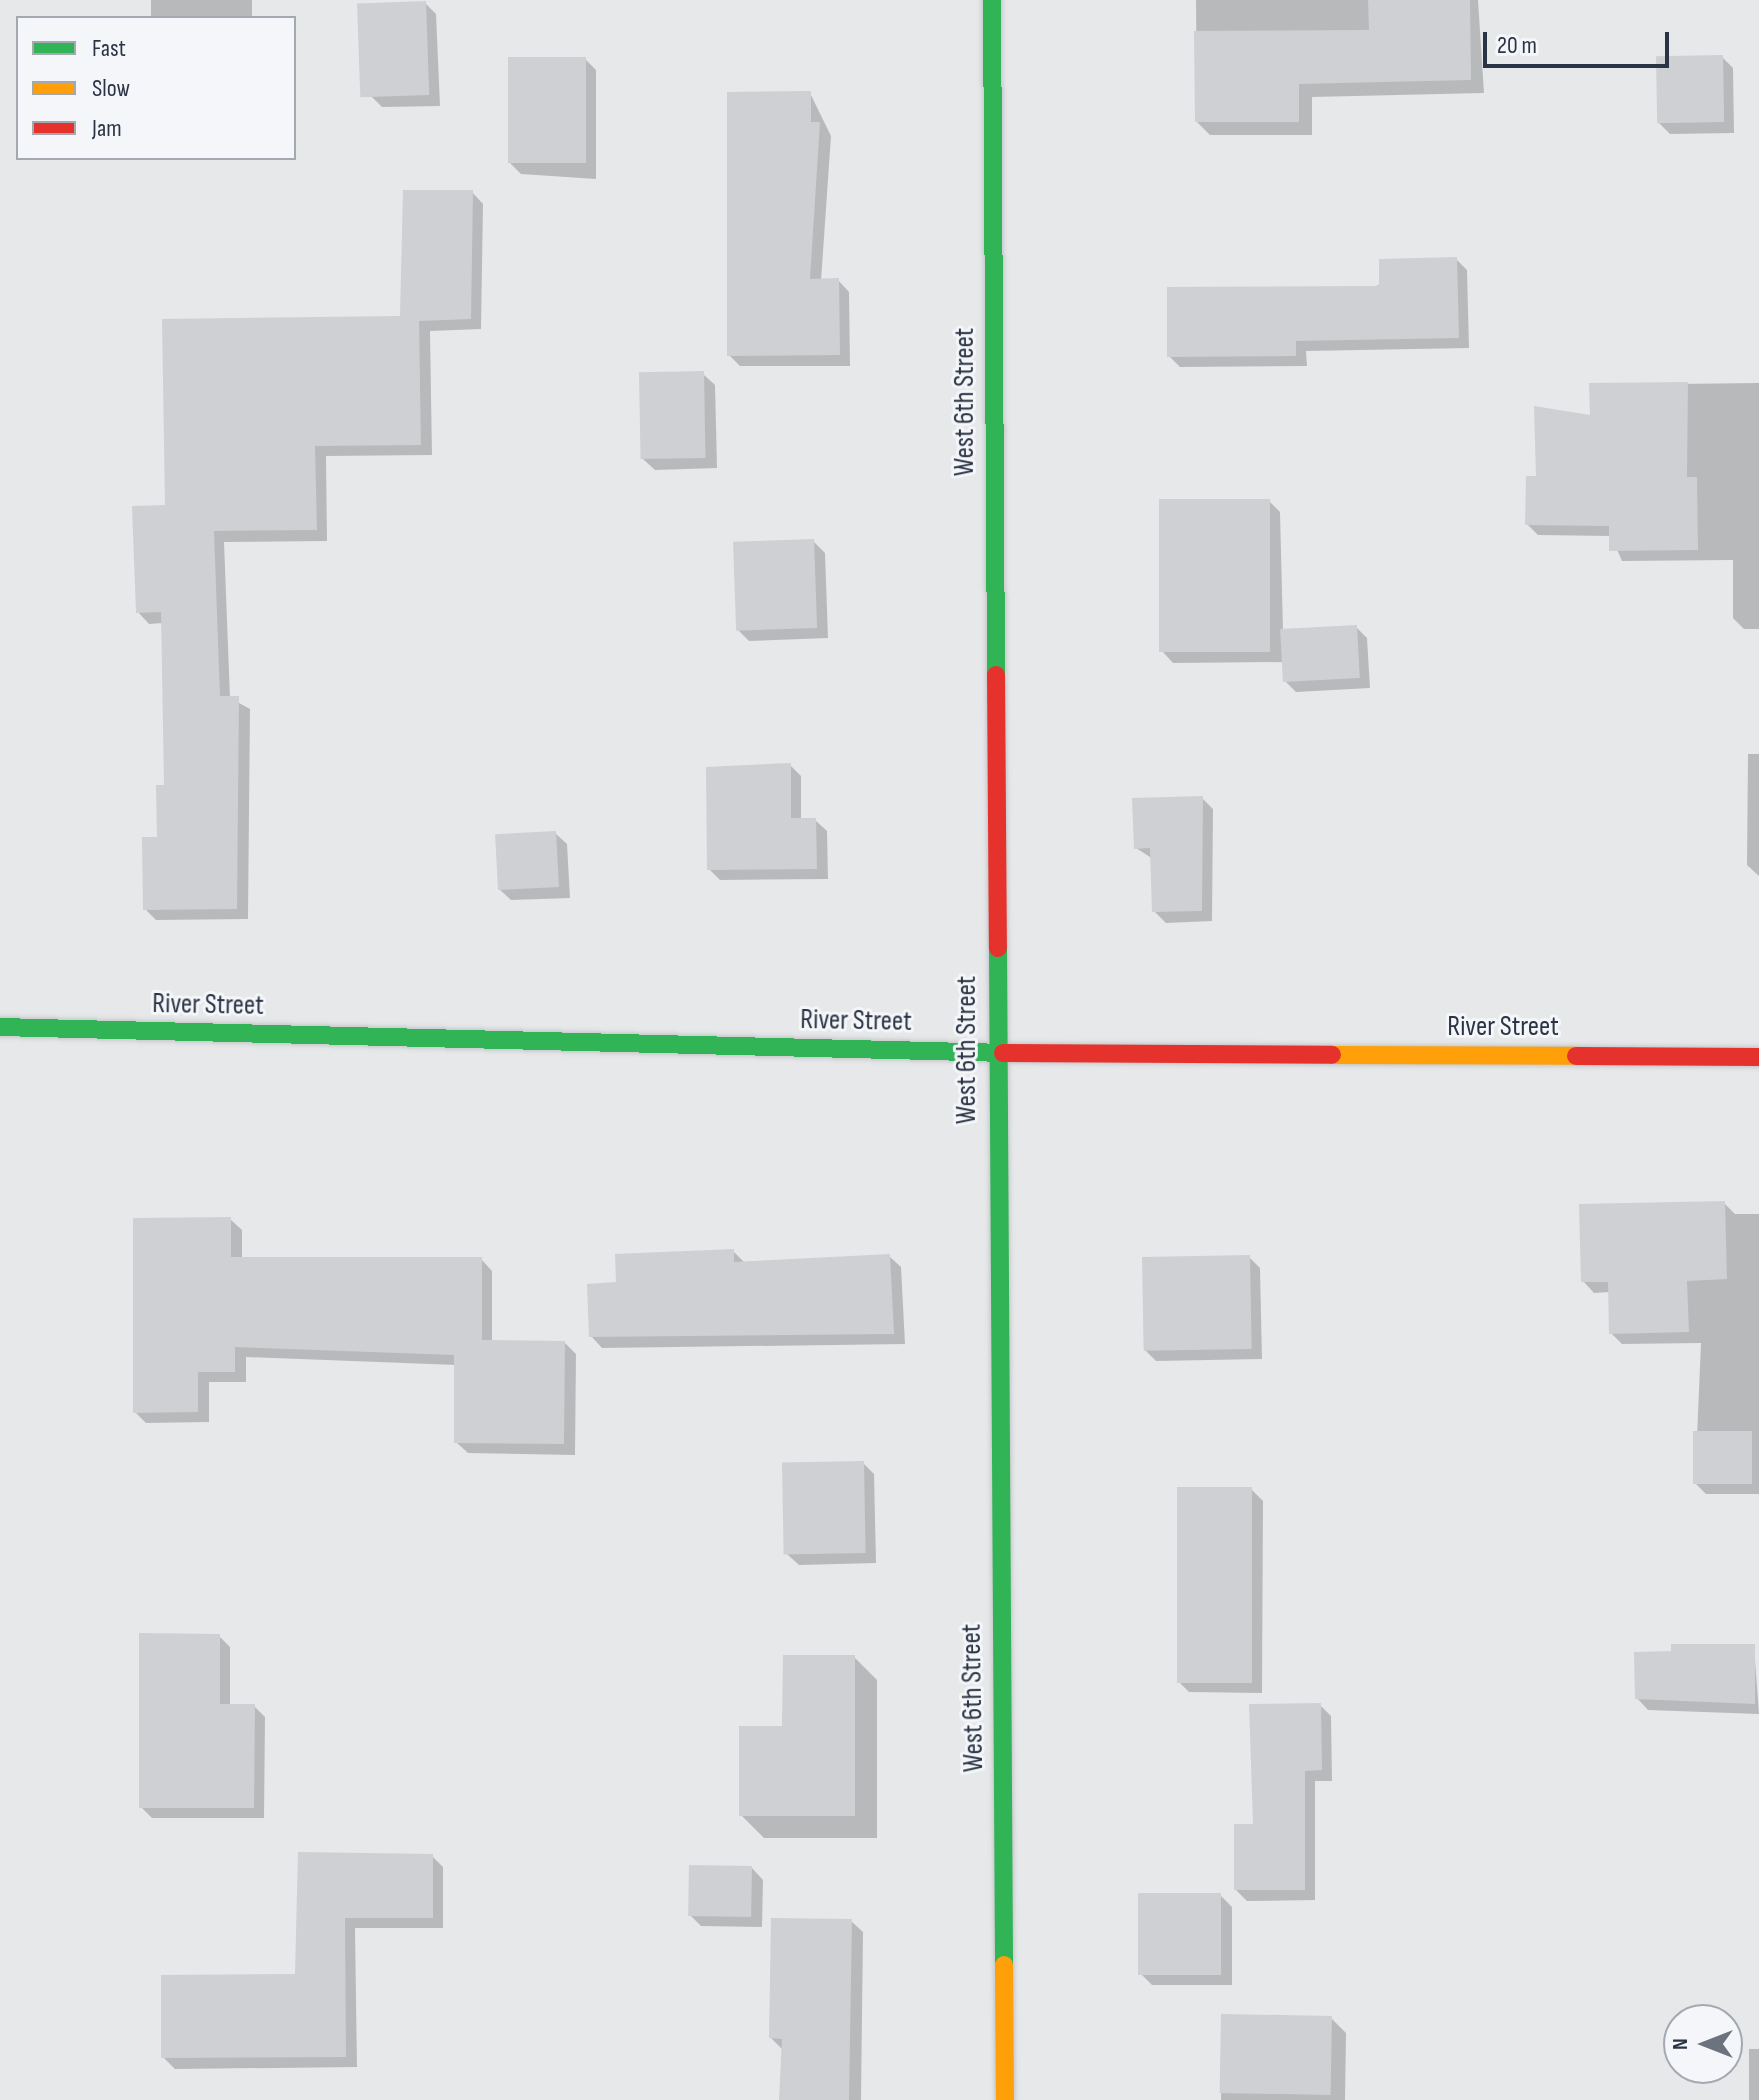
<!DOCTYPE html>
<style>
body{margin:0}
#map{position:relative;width:1759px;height:2100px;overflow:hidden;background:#e6e8ea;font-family:"Sofia Sans Condensed",sans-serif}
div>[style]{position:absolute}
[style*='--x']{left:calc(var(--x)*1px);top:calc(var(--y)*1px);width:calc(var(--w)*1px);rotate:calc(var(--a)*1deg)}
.shadow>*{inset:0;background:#0003;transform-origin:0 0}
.building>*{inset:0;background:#ced0d3;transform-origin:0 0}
.roads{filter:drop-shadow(0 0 2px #c4c6c8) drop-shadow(0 0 2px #c4c6c8)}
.fast>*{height:18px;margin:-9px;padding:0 9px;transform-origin:9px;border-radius:9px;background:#30b455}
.slow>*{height:18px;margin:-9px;padding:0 9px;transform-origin:9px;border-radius:9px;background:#ff9f0a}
.jam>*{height:18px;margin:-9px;padding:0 9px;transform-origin:9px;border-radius:9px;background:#e5322d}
span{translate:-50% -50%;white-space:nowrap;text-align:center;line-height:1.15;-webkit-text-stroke:6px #f4f6f9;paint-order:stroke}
.street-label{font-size:28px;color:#2b3445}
.legend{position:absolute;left:16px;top:16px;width:280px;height:144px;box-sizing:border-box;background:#f4f6f9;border:2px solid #a4a8b1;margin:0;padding:10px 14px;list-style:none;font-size:24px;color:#2b3445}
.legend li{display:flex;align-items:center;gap:16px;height:40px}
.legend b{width:40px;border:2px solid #a4a8b1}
.north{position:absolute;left:1663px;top:2004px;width:80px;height:80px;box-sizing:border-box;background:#f4f6f9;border:2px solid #a4a8b1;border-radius:50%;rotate:270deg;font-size:22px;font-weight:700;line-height:32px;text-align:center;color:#2b3445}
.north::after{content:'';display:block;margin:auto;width:28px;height:36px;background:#6c737f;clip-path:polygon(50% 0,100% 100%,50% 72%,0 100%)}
.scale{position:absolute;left:1483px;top:32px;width:186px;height:36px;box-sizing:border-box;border:4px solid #2b3445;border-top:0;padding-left:10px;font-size:24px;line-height:28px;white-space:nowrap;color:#2b3445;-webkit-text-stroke:6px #f4f6f9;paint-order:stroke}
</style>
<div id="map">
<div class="shadow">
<i style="left:151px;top:0;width:101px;height:18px"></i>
<i style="clip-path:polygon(1196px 0,1478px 0,1484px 93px,1312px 97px,1312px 135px,1210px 135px,1197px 122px)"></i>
<i style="clip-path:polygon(425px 3px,436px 14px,440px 106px,382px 107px,371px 96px,359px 6px)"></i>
<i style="clip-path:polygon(1722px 57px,1733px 68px,1734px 133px,1670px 134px,1659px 123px)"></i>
<i style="clip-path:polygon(585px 59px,596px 70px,596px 179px,521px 174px,510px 163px)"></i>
<i style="clip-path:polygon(810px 93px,831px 136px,821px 281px,838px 280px,849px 292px,850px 366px,740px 366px,729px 355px)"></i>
<i style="clip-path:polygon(472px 192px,483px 204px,481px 329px,430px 331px,432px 455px,326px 456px,327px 541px,224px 542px,230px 698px,250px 709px,248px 919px,156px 920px,145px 909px,166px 786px,163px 623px,149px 624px,138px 612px,167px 507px,402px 318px)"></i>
<i style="clip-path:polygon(1456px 259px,1467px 270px,1469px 348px,1306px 351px,1307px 366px,1180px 367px,1169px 356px)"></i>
<i style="clip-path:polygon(703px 374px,715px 385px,717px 468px,655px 470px,643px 459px)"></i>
<i style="clip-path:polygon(1759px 383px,1759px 629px,1744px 629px,1733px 618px,1733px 560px,1622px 561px,1611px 536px,1538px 535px,1527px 524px,1538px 478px,1592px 417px,1591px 385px)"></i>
<i style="clip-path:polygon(1269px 501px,1280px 512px,1283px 631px,1356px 627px,1367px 638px,1370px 688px,1296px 692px,1285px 681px,1284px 662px,1173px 663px,1162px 651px)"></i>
<i style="clip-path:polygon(813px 541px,825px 553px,828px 638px,749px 641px,738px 630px)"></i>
<i style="clip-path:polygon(1748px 754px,1759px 754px,1759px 876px,1747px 865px)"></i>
<i style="clip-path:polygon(790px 765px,801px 776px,801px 820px,815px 820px,827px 831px,828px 879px,720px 880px,709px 869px)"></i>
<i style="clip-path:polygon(1202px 798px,1213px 809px,1212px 921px,1166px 923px,1154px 911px,1153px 859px,1136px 848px)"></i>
<i style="clip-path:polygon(555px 833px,567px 844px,570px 898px,511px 900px,499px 889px)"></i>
<i style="clip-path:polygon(1724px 1203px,1735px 1214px,1759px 1214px,1759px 1494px,1706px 1494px,1695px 1483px,1701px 1343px,1622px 1344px,1611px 1333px,1610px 1292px,1594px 1293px,1583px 1281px)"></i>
<i style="clip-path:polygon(230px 1219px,242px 1230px,242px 1259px,481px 1259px,492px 1271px,492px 1342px,565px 1343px,576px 1354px,575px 1455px,468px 1453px,456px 1442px,456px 1365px,246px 1357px,246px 1382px,209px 1382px,209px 1422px,146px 1423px,135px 1412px)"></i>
<i style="clip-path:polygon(733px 1251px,744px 1262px,889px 1256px,901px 1267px,905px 1344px,602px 1348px,591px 1336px,618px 1284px)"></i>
<i style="clip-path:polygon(1249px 1257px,1260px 1268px,1262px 1359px,1156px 1361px,1145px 1350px)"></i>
<i style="clip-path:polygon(863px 1463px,874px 1474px,876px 1563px,799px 1565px,787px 1554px)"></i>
<i style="clip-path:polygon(1251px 1489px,1263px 1501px,1262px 1693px,1189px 1692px,1178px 1681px)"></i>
<i style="clip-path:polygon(219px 1636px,230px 1647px,230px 1706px,254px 1706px,265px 1717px,264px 1818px,152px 1818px,141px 1807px)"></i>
<i style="clip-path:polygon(1754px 1646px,1759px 1714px,1648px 1710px,1637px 1698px)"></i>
<i style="clip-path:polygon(854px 1657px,877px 1680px,877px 1838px,764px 1838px,741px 1815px,784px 1728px)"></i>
<i style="clip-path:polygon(1320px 1705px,1331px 1716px,1332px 1781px,1315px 1781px,1315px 1900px,1247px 1901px,1236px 1890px,1255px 1826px)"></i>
<i style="clip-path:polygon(300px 1854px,432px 1856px,443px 1867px,443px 1928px,355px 1928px,357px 2067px,175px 2069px,163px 2057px,297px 1976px)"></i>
<i style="clip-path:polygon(752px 1868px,763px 1880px,762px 1927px,701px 1926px,690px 1915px)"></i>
<i style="clip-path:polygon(1220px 1895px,1232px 1907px,1232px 1985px,1152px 1985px,1141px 1974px)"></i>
<i style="clip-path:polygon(851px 1921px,863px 1932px,861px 2100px,781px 2100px,782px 2049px,771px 2038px)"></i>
<i style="clip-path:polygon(1223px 2016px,1331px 2018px,1346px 2033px,1345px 2100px,1221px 2100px)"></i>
<i style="left:1749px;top:2049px;width:10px;height:51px"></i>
</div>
<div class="building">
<i style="clip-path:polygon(1368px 0,1470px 0,1471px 80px,1299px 84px,1299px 122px,1195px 122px,1194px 31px,1369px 30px)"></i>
<i style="left:426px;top:1px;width:94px;height:69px;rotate:88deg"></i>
<i style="left:1723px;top:55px;width:67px;height:67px;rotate:89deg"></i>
<i style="left:508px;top:57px;width:78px;height:106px"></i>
<i style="clip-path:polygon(811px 91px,811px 122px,820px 122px,810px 279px,839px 278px,840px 355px,727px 356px,727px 92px)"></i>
<i style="clip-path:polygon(403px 190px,473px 190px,471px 319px,419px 321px,421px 445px,315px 446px,317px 530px,214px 531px,220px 696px,239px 696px,237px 909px,143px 910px,142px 837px,157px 837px,156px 785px,164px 785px,161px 612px,136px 613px,132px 506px,165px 505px,162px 319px,400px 316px)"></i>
<i style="clip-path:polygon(1457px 257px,1459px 338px,1296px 341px,1296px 356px,1167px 357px,1167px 287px,1379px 286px,1379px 259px)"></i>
<i style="left:704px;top:371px;width:87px;height:65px;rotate:89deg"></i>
<i style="clip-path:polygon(1688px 382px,1687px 477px,1697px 477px,1698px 550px,1609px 551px,1609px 526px,1525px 525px,1526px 476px,1536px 476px,1534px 406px,1590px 415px,1589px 383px)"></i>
<i style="left:1159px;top:499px;width:111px;height:153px"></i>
<i style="left:814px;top:539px;width:89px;height:81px;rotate:88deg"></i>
<i style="left:1357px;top:625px;width:53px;height:77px;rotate:87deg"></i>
<i style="clip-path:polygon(791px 763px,791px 818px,816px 818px,817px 869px,707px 870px,706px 767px)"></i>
<i style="clip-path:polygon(1203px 796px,1202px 911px,1152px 912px,1150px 848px,1134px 849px,1132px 798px)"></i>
<i style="left:556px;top:831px;width:56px;height:61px;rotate:87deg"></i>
<i style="clip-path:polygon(1725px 1201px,1727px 1279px,1687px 1281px,1689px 1332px,1609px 1334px,1608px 1282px,1581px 1282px,1579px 1204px)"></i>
<i style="clip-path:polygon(231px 1217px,231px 1257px,482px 1257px,482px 1340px,565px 1341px,564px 1444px,454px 1443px,454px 1355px,235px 1347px,235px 1372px,198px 1372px,198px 1412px,133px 1413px,133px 1218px)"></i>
<i style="clip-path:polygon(734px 1249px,734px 1262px,890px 1254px,894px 1334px,589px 1337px,587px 1284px,616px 1282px,615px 1254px)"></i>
<i style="left:1250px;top:1255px;width:94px;height:108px;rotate:89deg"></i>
<i style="left:1693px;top:1431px;width:59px;height:53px"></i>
<i style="left:864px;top:1461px;width:92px;height:82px;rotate:89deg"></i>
<i style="left:1252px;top:1487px;width:196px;height:75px;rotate:90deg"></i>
<i style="clip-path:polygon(139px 1633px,220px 1634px,220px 1704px,255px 1704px,254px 1808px,139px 1808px)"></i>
<i style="clip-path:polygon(1671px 1644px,1755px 1644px,1755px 1704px,1635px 1699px,1634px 1652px,1671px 1651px)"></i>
<i style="clip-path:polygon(783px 1655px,855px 1655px,855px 1816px,739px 1816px,739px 1726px,782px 1726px)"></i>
<i style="clip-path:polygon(1321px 1703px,1322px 1770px,1305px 1771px,1305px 1890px,1234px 1890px,1234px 1824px,1253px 1824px,1249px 1704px)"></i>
<i style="clip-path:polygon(298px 1852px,433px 1854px,433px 1918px,345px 1918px,346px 2057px,161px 2058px,161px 1975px,295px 1974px)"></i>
<i style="left:689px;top:1865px;width:63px;height:51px;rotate:1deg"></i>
<i style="left:1221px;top:1893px;width:82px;height:83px;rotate:90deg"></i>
<i style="clip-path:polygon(771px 1918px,852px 1919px,849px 2100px,779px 2100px,782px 2039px,769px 2038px)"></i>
<i style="left:1221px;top:2014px;width:111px;height:79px;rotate:1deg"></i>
</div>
<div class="roads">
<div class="fast">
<i style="--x:992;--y:0;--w:675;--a:89.66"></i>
<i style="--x:998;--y:948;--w:1017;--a:89.66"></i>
<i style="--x:0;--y:1027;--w:1003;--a:1.48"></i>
</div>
<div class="slow">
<i style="--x:1332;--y:1055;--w:244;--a:0.2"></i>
<i style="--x:1004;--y:1965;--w:135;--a:89.6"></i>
</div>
<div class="jam">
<i style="--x:996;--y:675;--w:273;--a:89.6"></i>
<i style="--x:1003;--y:1053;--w:329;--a:0.3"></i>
<i style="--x:1576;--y:1056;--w:183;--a:0.3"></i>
</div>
</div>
<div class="street-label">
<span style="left:965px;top:402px;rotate:-90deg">West 6th Street</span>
<span style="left:208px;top:1005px;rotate:1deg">River Street</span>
<span style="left:856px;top:1021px;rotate:1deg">River Street</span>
<span style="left:1503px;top:1027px">River Street</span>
<span style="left:967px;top:1050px;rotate:-90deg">West 6th Street</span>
<span style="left:973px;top:1698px;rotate:-91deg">West 6th Street</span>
</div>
<ul class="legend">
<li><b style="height:10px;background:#30b455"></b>Fast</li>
<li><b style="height:10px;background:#ff9f0a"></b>Slow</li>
<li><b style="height:10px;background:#e5322d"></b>Jam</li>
</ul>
<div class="north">N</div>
<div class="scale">20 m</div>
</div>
